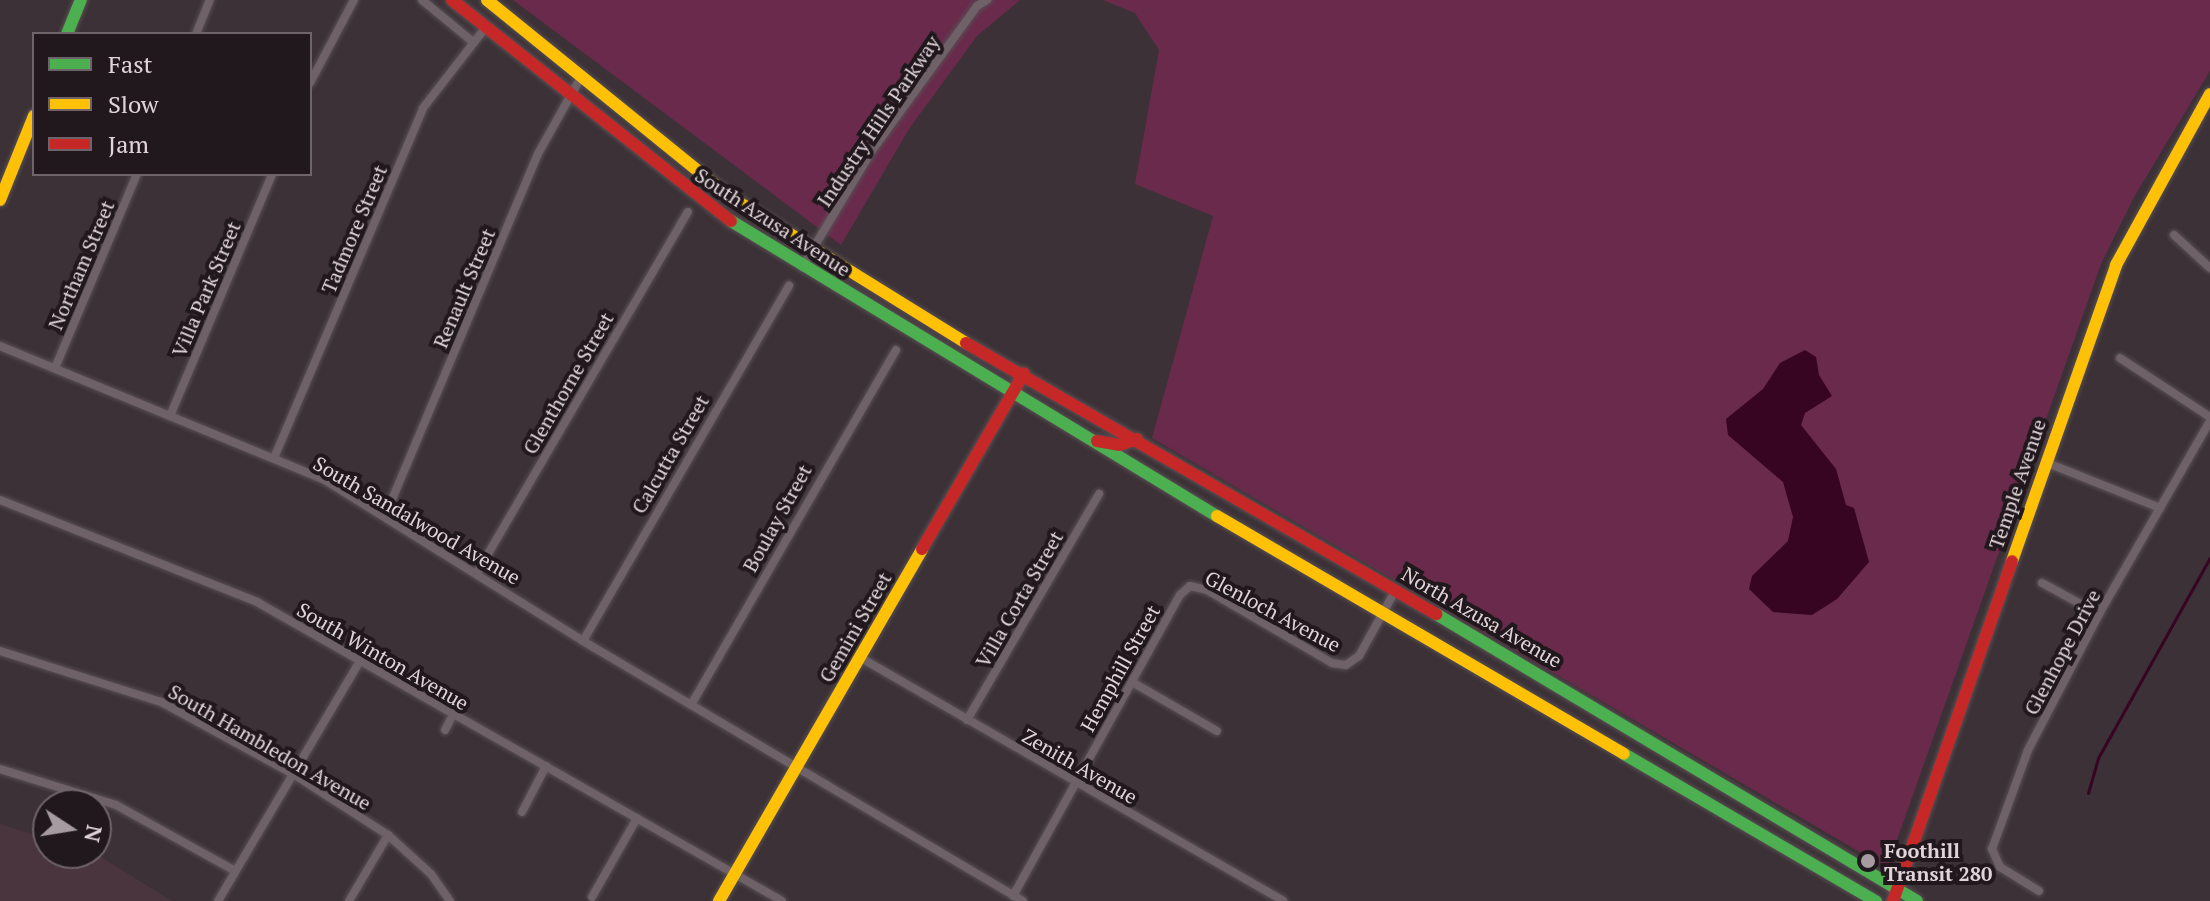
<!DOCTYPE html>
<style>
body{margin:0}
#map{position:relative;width:2210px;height:901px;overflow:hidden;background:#3b3136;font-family:"PT Serif",serif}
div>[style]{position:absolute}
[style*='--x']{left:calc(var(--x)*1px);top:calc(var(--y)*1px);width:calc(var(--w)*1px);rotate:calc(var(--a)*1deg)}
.built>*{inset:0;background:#4a343e}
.green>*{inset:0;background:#6a2a4b}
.water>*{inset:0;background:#370421}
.stream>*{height:3px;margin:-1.5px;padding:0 1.5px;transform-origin:1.5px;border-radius:1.5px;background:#370421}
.roads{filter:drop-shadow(0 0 2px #584f53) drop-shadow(0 0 2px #584f53)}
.street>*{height:8px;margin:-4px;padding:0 4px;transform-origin:4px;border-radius:4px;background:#6e6167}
.fast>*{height:12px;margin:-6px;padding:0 6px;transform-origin:6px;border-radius:6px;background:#4caf50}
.slow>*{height:12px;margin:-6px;padding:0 6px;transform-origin:6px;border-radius:6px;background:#ffc107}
.jam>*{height:12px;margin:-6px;padding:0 6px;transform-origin:6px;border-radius:6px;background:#c62828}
.dots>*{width:22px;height:22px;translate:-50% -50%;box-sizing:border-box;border:4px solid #20181c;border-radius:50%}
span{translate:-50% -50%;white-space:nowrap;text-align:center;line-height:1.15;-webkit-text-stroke:8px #20181c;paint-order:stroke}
.street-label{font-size:20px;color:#e0d4d9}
.poi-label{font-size:20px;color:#e0d4d9;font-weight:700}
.left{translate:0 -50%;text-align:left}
.legend{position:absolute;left:32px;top:32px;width:280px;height:144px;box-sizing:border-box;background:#20181c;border:2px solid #6d6368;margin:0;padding:10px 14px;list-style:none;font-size:24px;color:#e0d4d9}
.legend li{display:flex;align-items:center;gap:16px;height:40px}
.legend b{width:40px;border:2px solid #6d6368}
.north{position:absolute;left:32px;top:789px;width:80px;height:80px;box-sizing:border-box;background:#20181c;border:2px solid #6d6368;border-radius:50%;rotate:102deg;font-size:22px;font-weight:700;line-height:32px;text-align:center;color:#e0d4d9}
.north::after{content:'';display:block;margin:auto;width:28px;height:36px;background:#a69ba0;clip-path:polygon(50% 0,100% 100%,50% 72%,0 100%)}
</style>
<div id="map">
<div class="built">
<i style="clip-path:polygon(0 824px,48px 839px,48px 853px,96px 854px,172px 901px,0 901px)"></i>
</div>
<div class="green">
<i style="clip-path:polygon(513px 0,1020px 0,977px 36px,909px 129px,841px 245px)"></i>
<i style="clip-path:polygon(1103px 0,2210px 0,2210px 71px,2134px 197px,2101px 264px,1887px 868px,1152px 438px,1213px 216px,1135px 184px,1159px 50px,1135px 13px)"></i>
</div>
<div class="water">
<i style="clip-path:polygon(1805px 350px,1816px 357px,1819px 375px,1832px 396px,1805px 413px,1801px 425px,1836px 469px,1846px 505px,1854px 508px,1869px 562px,1837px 599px,1812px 615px,1773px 612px,1749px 589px,1752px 576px,1788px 541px,1793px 517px,1783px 482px,1728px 435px,1726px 419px,1763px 389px,1780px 363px)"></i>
</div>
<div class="stream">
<i style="--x:2088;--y:793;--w:36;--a:-74"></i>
<i style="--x:2098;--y:758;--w:229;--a:-60.8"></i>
</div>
<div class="roads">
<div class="street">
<i style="--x:422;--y:0;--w:65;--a:39.4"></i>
<i style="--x:196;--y:34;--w:37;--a:-68"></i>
<i style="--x:310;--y:83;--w:94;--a:-62.1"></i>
<i style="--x:2174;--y:235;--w:49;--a:42.5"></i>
<i style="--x:802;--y:267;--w:134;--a:-59"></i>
<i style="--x:871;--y:152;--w:180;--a:-54"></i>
<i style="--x:977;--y:6;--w:12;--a:-31"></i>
<i style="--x:0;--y:346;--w:349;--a:22.4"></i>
<i style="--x:323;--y:479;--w:306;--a:31.9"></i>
<i style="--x:583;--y:641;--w:511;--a:30.58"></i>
<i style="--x:2120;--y:358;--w:108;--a:33.2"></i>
<i style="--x:55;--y:368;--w:211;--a:-67.1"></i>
<i style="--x:170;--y:416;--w:263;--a:-67.1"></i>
<i style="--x:274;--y:458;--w:380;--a:-66.9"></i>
<i style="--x:423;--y:108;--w:103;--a:-52.1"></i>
<i style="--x:2045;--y:462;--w:124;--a:21.8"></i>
<i style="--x:0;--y:500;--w:277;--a:21.6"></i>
<i style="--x:257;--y:602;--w:604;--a:29.66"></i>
<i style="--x:385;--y:516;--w:395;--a:-67.1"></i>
<i style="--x:539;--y:152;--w:86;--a:-60.8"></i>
<i style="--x:478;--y:571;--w:416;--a:-59.7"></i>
<i style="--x:2042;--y:583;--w:65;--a:28.5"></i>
<i style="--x:583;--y:641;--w:411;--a:-59.9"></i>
<i style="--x:0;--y:651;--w:169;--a:17.6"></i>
<i style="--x:161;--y:702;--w:150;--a:28.6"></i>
<i style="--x:293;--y:774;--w:113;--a:32.7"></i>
<i style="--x:388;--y:835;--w:58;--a:42.2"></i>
<i style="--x:431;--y:874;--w:33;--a:55"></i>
<i style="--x:861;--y:658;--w:487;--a:29.9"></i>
<i style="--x:1132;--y:682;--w:98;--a:30"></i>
<i style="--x:691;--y:705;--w:410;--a:-60"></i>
<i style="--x:967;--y:720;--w:262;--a:-59.7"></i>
<i style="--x:445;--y:730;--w:17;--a:-62"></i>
<i style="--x:0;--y:769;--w:121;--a:17.2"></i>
<i style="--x:116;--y:805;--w:136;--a:29"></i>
<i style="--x:522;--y:812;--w:52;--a:-62.4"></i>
<i style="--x:2039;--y:891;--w:46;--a:-148.4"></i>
<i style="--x:2000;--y:867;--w:20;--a:-114"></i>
<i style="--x:1992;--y:849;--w:105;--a:-70"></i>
<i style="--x:2028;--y:750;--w:153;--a:-62.4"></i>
<i style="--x:2099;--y:614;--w:223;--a:-60.1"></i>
<i style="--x:1013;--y:896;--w:344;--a:-61"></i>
<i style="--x:1180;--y:595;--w:13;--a:-42"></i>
<i style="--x:1190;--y:586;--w:17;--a:13"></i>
<i style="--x:1207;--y:590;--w:145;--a:30.3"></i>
<i style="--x:1332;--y:663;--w:14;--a:8"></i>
<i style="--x:1346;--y:665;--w:16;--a:-35"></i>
<i style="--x:1359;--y:656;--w:74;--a:-61"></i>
<i style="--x:592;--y:897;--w:91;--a:-60.3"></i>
<i style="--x:218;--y:901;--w:281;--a:-59.4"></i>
<i style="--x:349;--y:901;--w:77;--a:-59.4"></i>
</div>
<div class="fast">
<i style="--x:67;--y:34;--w:37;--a:-68"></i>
<i style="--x:731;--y:221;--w:569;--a:31.26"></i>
<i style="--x:1436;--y:614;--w:560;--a:30.82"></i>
<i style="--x:1624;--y:754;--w:292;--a:30.3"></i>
</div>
<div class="slow">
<i style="--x:487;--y:0;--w:311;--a:39"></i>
<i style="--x:729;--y:196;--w:279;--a:31.8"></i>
<i style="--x:0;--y:200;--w:91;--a:-68"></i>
<i style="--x:1217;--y:516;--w:471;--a:30.3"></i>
<i style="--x:2012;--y:561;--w:314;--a:-70.6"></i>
<i style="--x:2116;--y:265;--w:195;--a:-61.2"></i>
<i style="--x:719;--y:901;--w:406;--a:-60"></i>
</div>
<div class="jam">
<i style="--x:452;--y:0;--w:356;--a:38.4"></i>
<i style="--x:966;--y:343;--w:543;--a:29.97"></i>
<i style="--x:1097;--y:441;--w:22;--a:10"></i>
<i style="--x:1119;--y:445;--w:19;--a:-18"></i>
<i style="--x:922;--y:549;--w:203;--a:-59.9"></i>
<i style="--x:1893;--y:901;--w:360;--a:-70.7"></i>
</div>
</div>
<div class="dots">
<i style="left:1868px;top:861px;background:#a69ba0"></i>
</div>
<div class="street-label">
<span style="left:878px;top:121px;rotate:-56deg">Industry Hills Parkway</span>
<span style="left:773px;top:222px;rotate:33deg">South Azusa Avenue</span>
<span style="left:354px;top:229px;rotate:-67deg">Tadmore Street</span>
<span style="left:81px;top:265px;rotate:-67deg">Northam Street</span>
<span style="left:464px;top:288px;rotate:-67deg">Renault Street</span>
<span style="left:206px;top:289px;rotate:-67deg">Villa Park Street</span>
<span style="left:568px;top:383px;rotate:-60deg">Glenthorne Street</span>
<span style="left:670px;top:454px;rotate:-60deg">Calcutta Street</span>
<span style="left:2017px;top:484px;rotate:-71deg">Temple Avenue</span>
<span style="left:777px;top:518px;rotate:-61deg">Boulay Street</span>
<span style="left:417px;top:520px;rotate:30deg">South Sandalwood Avenue</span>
<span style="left:1019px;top:599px;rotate:-60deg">Villa Corta Street</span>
<span style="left:1273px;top:611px;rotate:28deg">Glenloch Avenue</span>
<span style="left:1482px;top:617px;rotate:30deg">North Azusa Avenue</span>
<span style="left:855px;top:627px;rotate:-60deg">Gemini Street</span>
<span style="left:2062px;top:652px;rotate:-62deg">Glenhope Drive</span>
<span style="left:383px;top:656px;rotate:30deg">South Winton Avenue</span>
<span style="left:1120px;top:668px;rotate:-61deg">Hemphill Street</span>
<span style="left:270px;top:747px;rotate:30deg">South Hambledon Avenue</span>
<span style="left:1080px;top:766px;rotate:30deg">Zenith Avenue</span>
</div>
<div class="poi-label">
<span class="left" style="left:1884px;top:862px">Foothill<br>Transit 280</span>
</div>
<ul class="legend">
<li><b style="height:10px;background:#4caf50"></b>Fast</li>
<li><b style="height:10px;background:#ffc107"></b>Slow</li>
<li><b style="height:10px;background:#c62828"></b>Jam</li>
</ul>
<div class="north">N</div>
</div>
